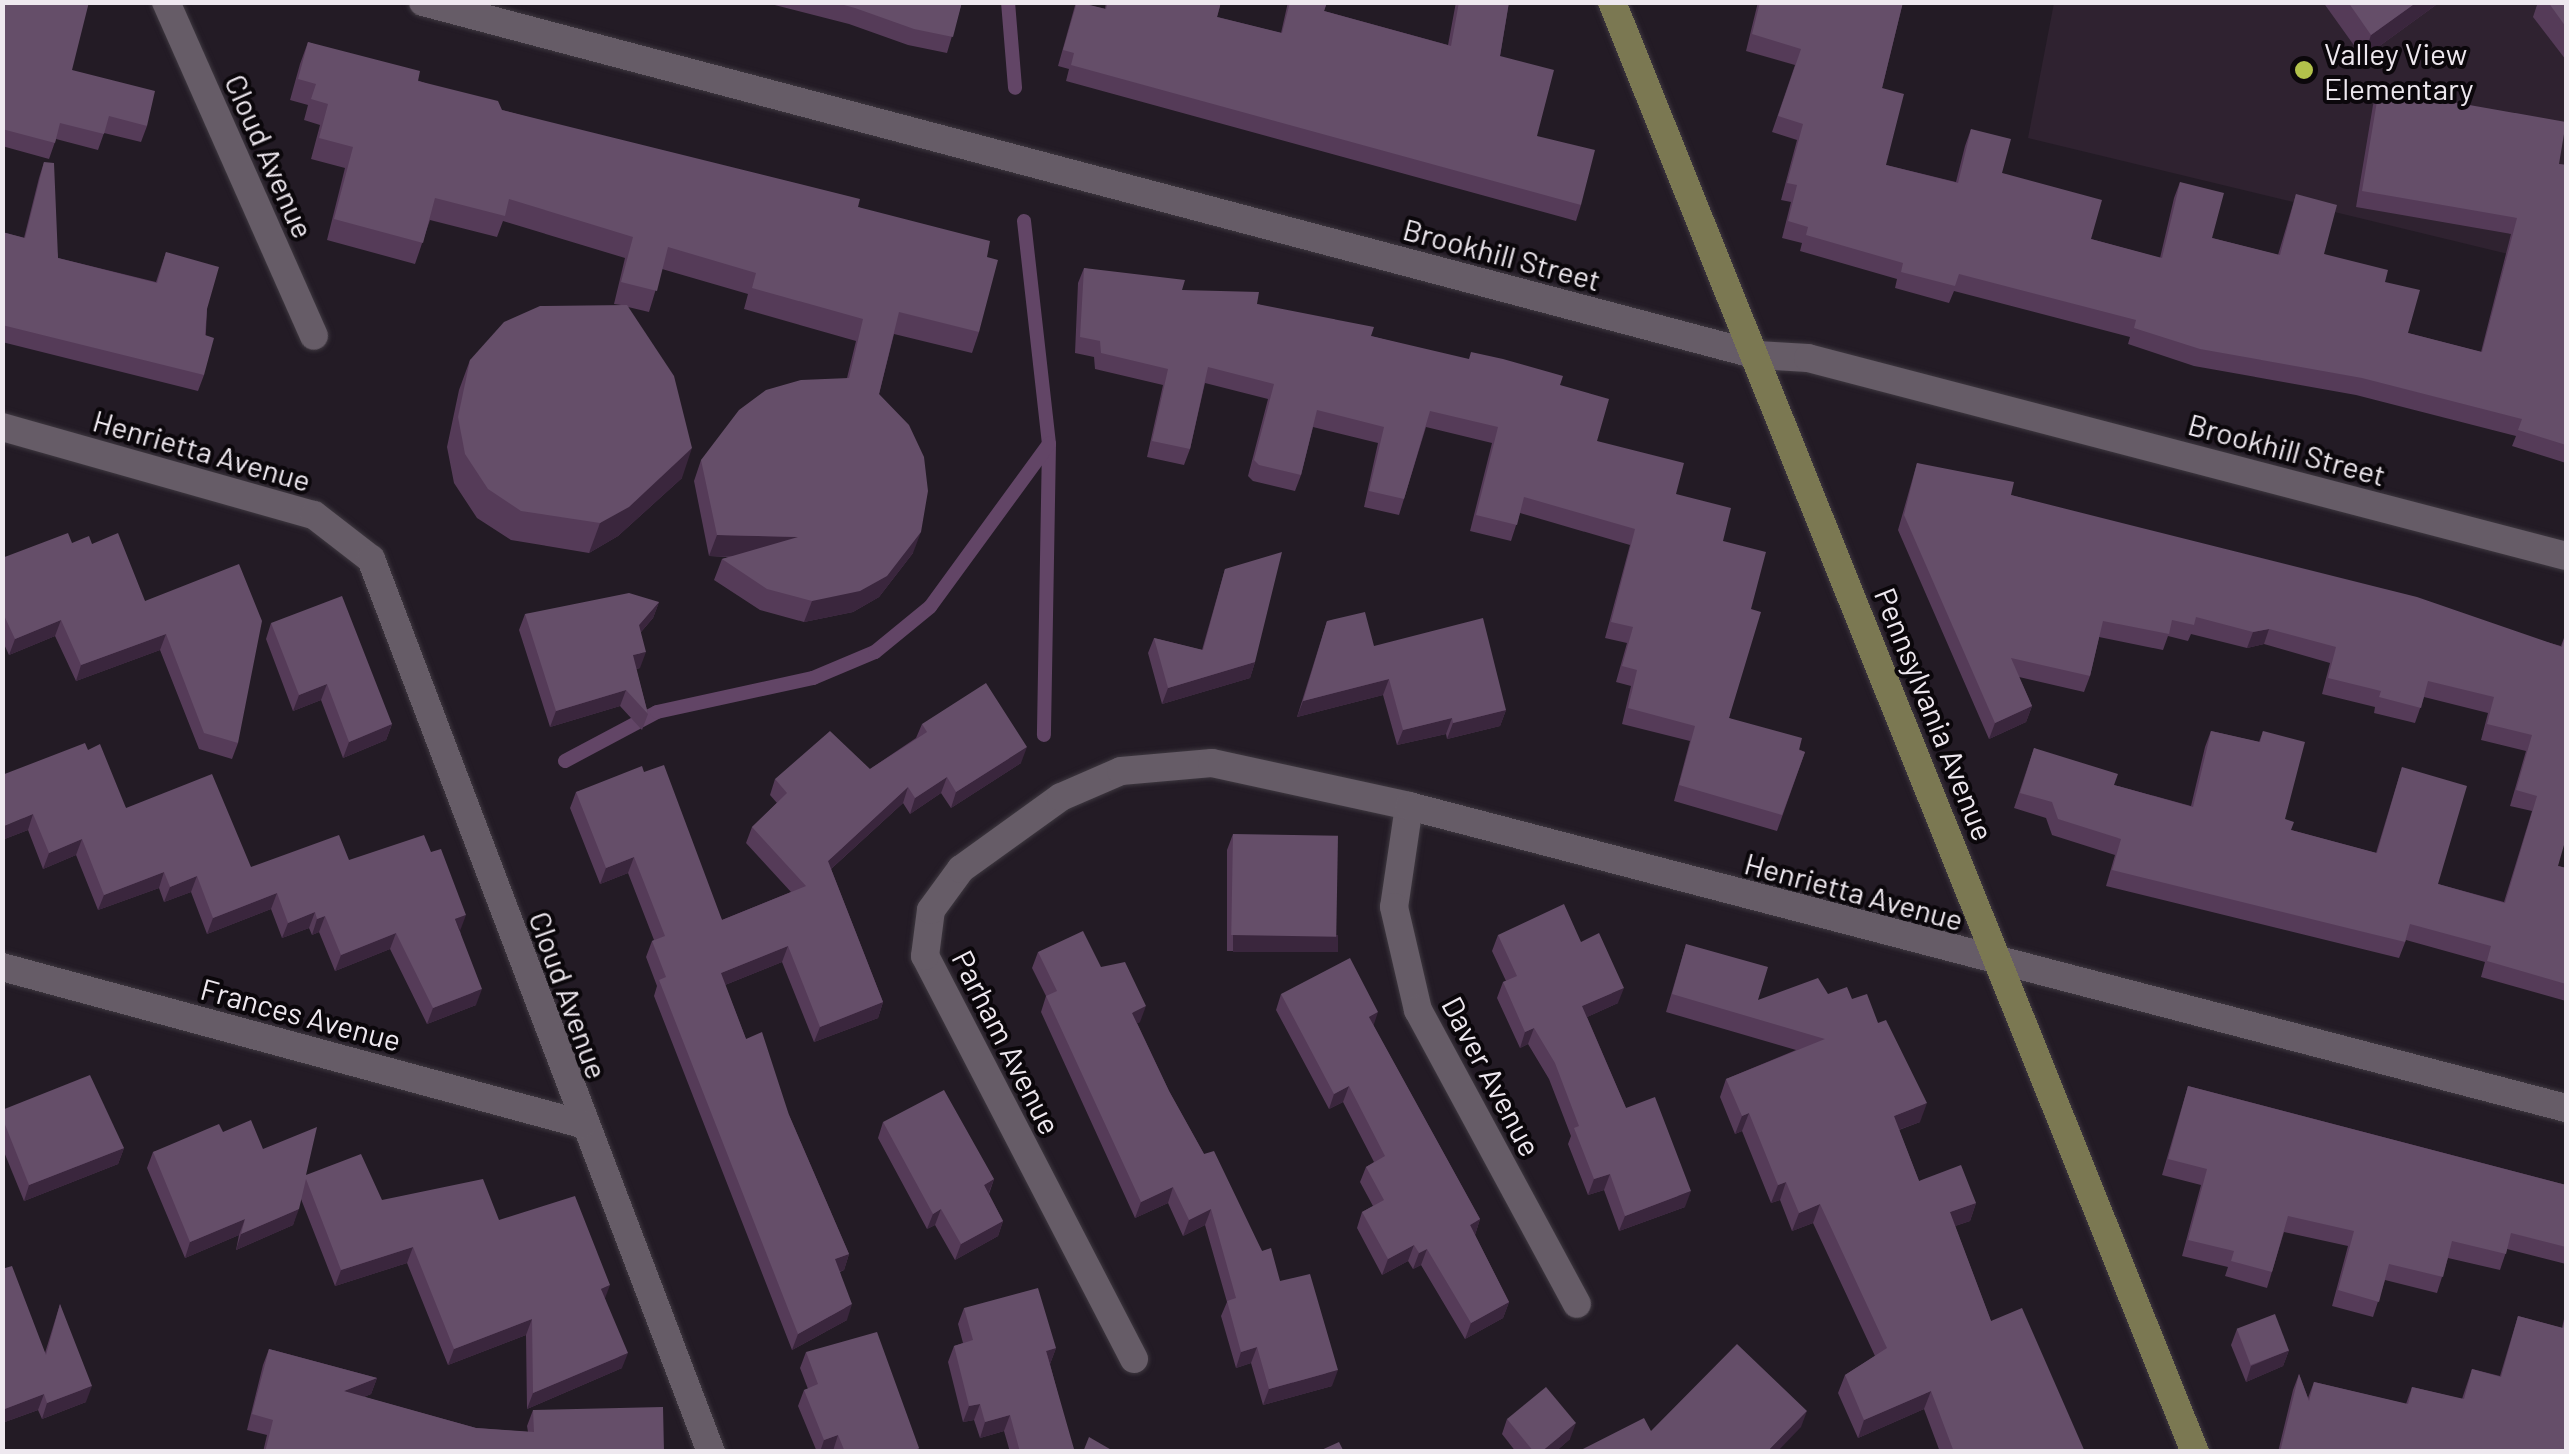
<!DOCTYPE html>
<style>
body{margin:0}
#map{position:relative;width:2569px;height:1454px;overflow:hidden;background:#231b25;font-family:Barlow,sans-serif}
div>[style]{position:absolute}
[style*='--x']{left:calc(var(--x)*1px);top:calc(var(--y)*1px);width:calc(var(--w)*1px);rotate:calc(var(--a)*1deg)}
.built>*{inset:0;background:#2f2230}
.stream>*{height:14px;margin:-7px;padding:0 7px;transform-origin:7px;border-radius:7px;background:#624566}
.roads{filter:drop-shadow(0 0 2px #3e3840) drop-shadow(0 0 2px #3e3840)}
.minor>*{height:28px;margin:-14px;padding:0 14px;transform-origin:14px;border-radius:14px;background:#665c67}
.secondary>*{height:28px;margin:-14px;padding:0 14px;transform-origin:14px;border-radius:14px;background:#7b7852}
.wall>*{inset:0;background:#553b58}
.shaded-wall>*{inset:0;background:#3a263d;transform-origin:0 0}
.building>*{inset:0;background:#654e69;transform-origin:0 0}
.dots>*{width:28px;height:28px;translate:-50% -50%;box-sizing:border-box;border:5px solid #0b070b;border-radius:50%}
span{translate:-50% -50%;white-space:nowrap;text-align:center;line-height:1.15;-webkit-text-stroke:8px #0b070b;paint-order:stroke}
.poi-label{font-size:30px;color:#eee8ef}
.left{translate:0 -50%;text-align:left}
.street-label{font-size:30px;color:#eee8ef}
.frame{position:absolute;inset:0;border:5px solid #eee8ef;pointer-events:none}
</style>
<div id="map">
<div class="built">
<i style="clip-path:polygon(2054px 3px,2566px 3px,2566px 268px,2028px 138px)"></i>
</div>
<div class="stream">
<i style="--x:1008;--y:2;--w:86;--a:85.3"></i>
<i style="--x:1024;--y:221;--w:224;--a:83.6"></i>
<i style="--x:1049;--y:444;--w:291;--a:91"></i>
<i style="--x:565;--y:761;--w:104;--a:-28"></i>
<i style="--x:657;--y:712;--w:160;--a:-12.3"></i>
<i style="--x:813;--y:678;--w:67;--a:-22.8"></i>
<i style="--x:875;--y:652;--w:71;--a:-39.3"></i>
<i style="--x:930;--y:607;--w:202;--a:-53.9"></i>
</div>
<div class="roads">
<div class="minor">
<i style="--x:166;--y:2;--w:365;--a:66.1"></i>
<i style="--x:423;--y:2;--w:1380;--a:14.82"></i>
<i style="--x:1757;--y:355;--w:51;--a:3.4"></i>
<i style="--x:1808;--y:358;--w:783;--a:14.64"></i>
<i style="--x:2;--y:427;--w:324;--a:15.8"></i>
<i style="--x:314;--y:515;--w:72;--a:37.7"></i>
<i style="--x:371;--y:559;--w:956;--a:69.16"></i>
<i style="--x:1409;--y:806;--w:102;--a:98.4"></i>
<i style="--x:1394;--y:907;--w:106;--a:76.9"></i>
<i style="--x:1418;--y:1010;--w:334;--a:61.6"></i>
<i style="--x:2;--y:967;--w:601;--a:15.15"></i>
<i style="--x:1134;--y:1359;--w:454;--a:-117.4"></i>
<i style="--x:925;--y:956;--w:46;--a:-82.6"></i>
<i style="--x:931;--y:910;--w:51;--a:-53.8"></i>
<i style="--x:961;--y:869;--w:123;--a:-35.8"></i>
<i style="--x:1061;--y:797;--w:65;--a:-23.4"></i>
<i style="--x:1121;--y:771;--w:91;--a:-5"></i>
<i style="--x:1212;--y:763;--w:202;--a:12.3"></i>
<i style="--x:1409;--y:806;--w:1196;--a:14.63"></i>
</div>
<div class="secondary">
<i style="--x:1612;--y:2;--w:1563;--a:68.1"></i>
</div>
</div>
<div class="wall">
<i style="clip-path:polygon(2px 2px,72px 70px,147px 126px,141px 142px,104px 133px,98px 150px,56px 139px,49px 159px,2px 146px)"></i>
<i style="clip-path:polygon(763px 2px,962px 2px,947px 53px,908px 45px,849px 24px)"></i>
<i style="clip-path:polygon(1076px 2px,1105px 9px,1106px 2px,1221px 2px,1217px 17px,1281px 33px,1288px 2px,1327px 2px,1324px 11px,1448px 45px,1456px 2px,1509px 2px,1500px 56px,1537px 136px,1581px 205px,1576px 221px,1066px 81px,1069px 69px,1058px 66px)"></i>
<i style="clip-path:polygon(1758px 2px,1903px 2px,1882px 88px,1886px 165px,1956px 182px,1965px 146px,1971px 129px,2002px 173px,2091px 239px,2160px 258px,2174px 198px,2180px 182px,2212px 238px,2278px 255px,2296px 194px,2324px 254px,2385px 282px,2408px 333px,2481px 352px,2511px 234px,2356px 207px,2373px 105px,2379px 89px,2559px 164px,2566px 165px,2566px 463px,2512px 446px,2516px 436px,2356px 395px,2194px 366px,2128px 344px,2130px 337px,1954px 291px,1949px 303px,1895px 288px,1897px 279px,1800px 251px,1802px 243px,1782px 238px,1791px 202px,1781px 200px,1797px 140px,1772px 132px,1795px 65px,1746px 51px)"></i>
<i style="clip-path:polygon(2323px 2px,2440px 2px,2363px 58px)"></i>
<i style="clip-path:polygon(2538px 2px,2566px 2px,2566px 60px,2533px 17px)"></i>
<i style="clip-path:polygon(308px 42px,502px 110px,858px 207px,987px 257px,979px 332px,972px 353px,894px 334px,879px 394px,913px 553px,879px 597px,853px 612px,804px 622px,760px 610px,714px 580px,722px 559px,729px 557px,709px 556px,694px 481px,701px 460px,847px 378px,856px 341px,744px 309px,748px 294px,662px 269px,649px 312px,628px 307px,682px 478px,618px 536px,589px 553px,511px 540px,477px 518px,454px 483px,447px 447px,459px 390px,470px 360px,621px 305px,614px 304px,625px 258px,503px 221px,497px 237px,430px 220px,415px 264px,327px 240px,345px 168px,311px 159px,320px 125px,304px 120px,308px 105px,290px 100px,300px 64px)"></i>
<i style="clip-path:polygon(44px 162px,58px 258px,156px 282px,166px 252px,207px 309px,204px 375px,198px 391px,2px 342px,2px 232px,24px 238px,39px 178px)"></i>
<i style="clip-path:polygon(1084px 268px,1182px 290px,1257px 304px,1371px 336px,1560px 385px,1597px 441px,1676px 494px,1723px 541px,1751px 609px,1729px 718px,1805px 752px,1777px 831px,1674px 801px,1690px 741px,1622px 724px,1631px 686px,1616px 682px,1627px 643px,1605px 638px,1630px 545px,1520px 513px,1511px 541px,1470px 531px,1492px 443px,1426px 427px,1399px 515px,1364px 507px,1378px 443px,1313px 427px,1301px 475px,1295px 491px,1253px 481px,1248px 476px,1268px 399px,1205px 383px,1190px 449px,1184px 465px,1147px 457px,1163px 385px,1095px 369px,1094px 357px,1075px 353px,1078px 283px)"></i>
<i style="clip-path:polygon(1917px 463px,2011px 495px,2561px 646px,2565px 635px,2558px 866px,2566px 868px,2566px 1001px,2481px 977px,2485px 962px,2406px 940px,2399px 958px,2106px 886px,2115px 855px,2052px 835px,2046px 818px,2014px 808px,2034px 748px,2114px 785px,2191px 806px,2205px 747px,2211px 731px,2259px 742px,2263px 731px,2285px 819px,2291px 830px,2376px 853px,2402px 767px,2438px 884px,2504px 902px,2532px 811px,2510px 806px,2526px 751px,2481px 740px,2488px 713px,2424px 697px,2415px 723px,2374px 713px,2375px 707px,2322px 694px,2330px 663px,2264px 644px,2247px 648px,2191px 634px,2188px 641px,2168px 636px,2163px 650px,2099px 637px,2090px 676px,2084px 692px,2019px 677px,2032px 706px,2026px 722px,1989px 739px,1898px 530px)"></i>
<i style="clip-path:polygon(72px 543px,92px 544px,145px 601px,238px 743px,232px 759px,199px 749px,160px 650px,76px 681px,55px 636px,9px 655px,2px 640px,2px 558px)"></i>
<i style="clip-path:polygon(1225px 569px,1255px 662px,1250px 678px,1162px 704px,1148px 653px,1154px 638px,1202px 650px)"></i>
<i style="clip-path:polygon(659px 602px,653px 618px,641px 632px,640px 668px,636px 669px,648px 714px,642px 730px,620px 706px,550px 727px,519px 630px,525px 614px)"></i>
<i style="clip-path:polygon(1327px 621px,1374px 646px,1506px 710px,1500px 726px,1447px 739px,1446px 734px,1397px 745px,1383px 695px,1297px 717px)"></i>
<i style="clip-path:polygon(271px 623px,392px 724px,386px 740px,343px 758px,321px 700px,293px 711px,266px 639px)"></i>
<i style="clip-path:polygon(922px 724px,1021px 763px,951px 808px,941px 793px,910px 814px,903px 803px,831px 869px,883px 1002px,878px 1018px,814px 1042px,782px 962px,725px 985px,746px 1039px,789px 1115px,849px 1254px,844px 1270px,840px 1272px,847px 1320px,792px 1350px,654px 996px,657px 986px,646px 957px,652px 941px,654px 940px,628px 873px,600px 884px,570px 808px,576px 792px,644px 772px,722px 920px,791px 892px,746px 843px,752px 827px,777px 803px,770px 795px,775px 779px,870px 769px,916px 738px)"></i>
<i style="clip-path:polygon(88px 750px,126px 808px,251px 867px,349px 860px,460px 931px,476px 1005px,427px 1024px,390px 949px,335px 971px,319px 932px,312px 935px,309px 928px,282px 938px,271px 909px,207px 934px,191px 892px,164px 902px,159px 888px,98px 910px,76px 855px,43px 869px,28px 830px,2px 840px)"></i>
<i style="clip-path:polygon(1233px 834px,1332px 951px,1227px 951px,1227px 850px)"></i>
<i style="clip-path:polygon(1498px 935px,1581px 942px,1618px 1003px,1587px 1017px,1626px 1108px,1685px 1207px,1619px 1231px,1604px 1190px,1588px 1195px,1568px 1144px,1571px 1136px,1549px 1079px,1528px 1044px,1520px 1048px,1497px 998px,1503px 982px,1506px 981px,1492px 951px)"></i>
<i style="clip-path:polygon(1686px 944px,1758px 1000px,1828px 994px,1852px 999px,1878px 1023px,1920px 1122px,1899px 1130px,1919px 1181px,1976px 1203px,1970px 1221px,1955px 1226px,1991px 1321px,2085px 1452px,1940px 1452px,1924px 1409px,1858px 1438px,1838px 1393px,1845px 1375px,1875px 1356px,1813px 1223px,1792px 1231px,1780px 1200px,1771px 1203px,1742px 1131px,1735px 1134px,1720px 1097px,1726px 1079px,1796px 1050px,1666px 1012px)"></i>
<i style="clip-path:polygon(1038px 952px,1101px 967px,1140px 1022px,1137px 1023px,1169px 1091px,1204px 1154px,1280px 1281px,1332px 1386px,1263px 1405px,1251px 1363px,1236px 1368px,1221px 1316px,1227px 1302px,1205px 1225px,1183px 1236px,1168px 1203px,1135px 1218px,1041px 1012px,1046px 996px,1032px 968px)"></i>
<i style="clip-path:polygon(1281px 994px,1373px 1025px,1480px 1219px,1475px 1235px,1509px 1302px,1503px 1318px,1465px 1339px,1421px 1265px,1413px 1269px,1408px 1261px,1382px 1275px,1357px 1228px,1362px 1212px,1373px 1206px,1360px 1182px,1366px 1167px,1374px 1162px,1343px 1102px,1329px 1109px,1276px 1010px)"></i>
<i style="clip-path:polygon(2188px 1086px,2566px 1185px,2566px 1264px,2507px 1249px,2500px 1270px,2448px 1258px,2437px 1293px,2385px 1280px,2373px 1317px,2332px 1306px,2348px 1246px,2284px 1232px,2267px 1288px,2225px 1276px,2228px 1267px,2182px 1256px,2201px 1185px,2162px 1175px)"></i>
<i style="clip-path:polygon(2px 1110px,124px 1148px,118px 1164px,24px 1201px,2px 1147px)"></i>
<i style="clip-path:polygon(883px 1122px,994px 1179px,989px 1194px,1003px 1221px,998px 1236px,955px 1260px,935px 1225px,927px 1229px,878px 1138px)"></i>
<i style="clip-path:polygon(223px 1132px,263px 1149px,306px 1175px,382px 1200px,499px 1220px,605px 1299px,622px 1368px,527px 1409px,526px 1335px,448px 1365px,407px 1263px,335px 1286px,301px 1199px,293px 1225px,236px 1250px,239px 1235px,185px 1258px,147px 1168px,153px 1152px)"></i>
<i style="clip-path:polygon(2px 1269px,45px 1353px,60px 1304px,86px 1402px,42px 1419px,38px 1410px,2px 1423px)"></i>
<i style="clip-path:polygon(964px 1308px,1056px 1348px,1050px 1364px,1073px 1452px,1010px 1452px,1004px 1431px,980px 1438px,974px 1420px,963px 1422px,948px 1362px,954px 1346px,963px 1343px,958px 1324px)"></i>
<i style="clip-path:polygon(2566px 1310px,2566px 1452px,2278px 1452px,2293px 1390px,2299px 1374px,2308px 1398px,2314px 1382px,2406px 1404px,2412px 1387px,2462px 1399px,2472px 1369px,2500px 1376px,2518px 1316px,2562px 1328px)"></i>
<i style="clip-path:polygon(2237px 1329px,2289px 1350px,2283px 1366px,2246px 1382px,2231px 1345px)"></i>
<i style="clip-path:polygon(269px 1349px,377px 1378px,371px 1394px,364px 1397px,476px 1428px,528px 1432px,527px 1426px,533px 1410px,664px 1452px,263px 1452px,267px 1435px,247px 1430px,263px 1365px)"></i>
<i style="clip-path:polygon(806px 1352px,919px 1448px,917px 1452px,817px 1452px,798px 1406px,804px 1390px,808px 1389px,800px 1368px)"></i>
<i style="clip-path:polygon(1507px 1419px,1570px 1439px,1555px 1452px,1516px 1452px,1502px 1434px)"></i>
</div>
<div class="shaded-wall">
<i style="clip-path:polygon(2417px 2px,2440px 2px,2363px 58px,2371px 35px)"></i>
<i style="clip-path:polygon(692px 448px,682px 478px,618px 536px,589px 553px,600px 523px)"></i>
<i style="clip-path:polygon(921px 532px,913px 553px,879px 597px,853px 612px,804px 622px,812px 601px)"></i>
<i style="clip-path:polygon(717px 535px,798px 537px,791px 558px,709px 556px)"></i>
<i style="clip-path:polygon(659px 602px,653px 618px,633px 641px,639px 625px)"></i>
<i style="clip-path:polygon(61px 620px,55px 636px,9px 655px,15px 639px)"></i>
<i style="clip-path:polygon(2269px 629px,2264px 644px,2247px 648px,2253px 632px)"></i>
<i style="clip-path:polygon(166px 634px,160px 650px,76px 681px,81px 665px)"></i>
<i style="clip-path:polygon(646px 652px,640px 668px,627px 671px,633px 655px)"></i>
<i style="clip-path:polygon(1255px 662px,1250px 678px,1162px 704px,1168px 688px)"></i>
<i style="clip-path:polygon(1389px 679px,1383px 695px,1297px 717px,1303px 701px)"></i>
<i style="clip-path:polygon(327px 684px,321px 700px,293px 711px,299px 695px)"></i>
<i style="clip-path:polygon(626px 690px,620px 706px,550px 727px,556px 711px)"></i>
<i style="clip-path:polygon(2032px 706px,2026px 722px,1989px 739px,1995px 723px)"></i>
<i style="clip-path:polygon(1506px 710px,1500px 726px,1447px 739px,1453px 723px)"></i>
<i style="clip-path:polygon(1452px 718px,1446px 734px,1397px 745px,1403px 730px)"></i>
<i style="clip-path:polygon(392px 724px,386px 740px,343px 758px,349px 742px)"></i>
<i style="clip-path:polygon(1027px 747px,1021px 763px,951px 808px,956px 792px)"></i>
<i style="clip-path:polygon(947px 777px,941px 793px,910px 814px,915px 798px)"></i>
<i style="clip-path:polygon(908px 787px,903px 803px,822px 877px,828px 861px)"></i>
<i style="clip-path:polygon(33px 814px,28px 830px,2px 840px,2px 827px)"></i>
<i style="clip-path:polygon(82px 839px,76px 855px,43px 869px,49px 853px)"></i>
<i style="clip-path:polygon(634px 857px,628px 873px,600px 884px,606px 868px)"></i>
<i style="clip-path:polygon(164px 872px,159px 888px,98px 910px,104px 895px)"></i>
<i style="clip-path:polygon(197px 876px,191px 892px,164px 902px,170px 887px)"></i>
<i style="clip-path:polygon(277px 893px,271px 909px,207px 934px,213px 918px)"></i>
<i style="clip-path:polygon(315px 912px,309px 928px,282px 938px,288px 923px)"></i>
<i style="clip-path:polygon(466px 915px,460px 931px,455px 919px)"></i>
<i style="clip-path:polygon(325px 916px,319px 932px,312px 935px,317px 919px)"></i>
<i style="clip-path:polygon(396px 933px,390px 949px,335px 971px,341px 955px)"></i>
<i style="left:1233px;top:935px;width:105px;height:17px"></i>
<i style="clip-path:polygon(788px 946px,782px 962px,715px 989px,721px 973px)"></i>
<i style="clip-path:polygon(1624px 988px,1618px 1003px,1576px 1022px,1582px 1006px)"></i>
<i style="clip-path:polygon(482px 989px,476px 1005px,427px 1024px,433px 1008px)"></i>
<i style="clip-path:polygon(883px 1002px,878px 1018px,814px 1042px,820px 1027px)"></i>
<i style="clip-path:polygon(1146px 1006px,1140px 1022px,1126px 1028px,1132px 1013px)"></i>
<i style="clip-path:polygon(1378px 1012px,1373px 1027px,1369px 1017px)"></i>
<i style="clip-path:polygon(1534px 1028px,1528px 1044px,1520px 1048px,1525px 1032px)"></i>
<i style="clip-path:polygon(1349px 1086px,1343px 1102px,1329px 1109px,1334px 1094px)"></i>
<i style="clip-path:polygon(1927px 1103px,1920px 1122px,1887px 1134px,1894px 1116px)"></i>
<i style="clip-path:polygon(1749px 1113px,1742px 1131px,1735px 1134px,1742px 1116px)"></i>
<i style="clip-path:polygon(124px 1148px,118px 1164px,24px 1201px,29px 1185px)"></i>
<i style="clip-path:polygon(1610px 1174px,1604px 1190px,1588px 1195px,1594px 1179px)"></i>
<i style="clip-path:polygon(994px 1179px,988px 1195px,984px 1185px)"></i>
<i style="clip-path:polygon(1786px 1182px,1780px 1200px,1771px 1203px,1778px 1185px)"></i>
<i style="clip-path:polygon(1173px 1187px,1168px 1203px,1135px 1218px,1141px 1202px)"></i>
<i style="clip-path:polygon(1691px 1191px,1685px 1207px,1619px 1231px,1625px 1216px)"></i>
<i style="clip-path:polygon(1976px 1203px,1970px 1221px,1943px 1230px,1950px 1212px)"></i>
<i style="clip-path:polygon(1820px 1204px,1813px 1223px,1792px 1231px,1799px 1213px)"></i>
<i style="clip-path:polygon(299px 1209px,293px 1225px,236px 1250px,241px 1234px)"></i>
<i style="clip-path:polygon(941px 1209px,935px 1225px,927px 1229px,933px 1214px)"></i>
<i style="clip-path:polygon(1211px 1209px,1205px 1225px,1183px 1236px,1189px 1220px)"></i>
<i style="clip-path:polygon(245px 1219px,239px 1235px,185px 1258px,190px 1242px)"></i>
<i style="clip-path:polygon(1480px 1219px,1475px 1235px,1470px 1225px)"></i>
<i style="clip-path:polygon(1003px 1221px,998px 1236px,955px 1260px,961px 1244px)"></i>
<i style="clip-path:polygon(1414px 1245px,1408px 1261px,1382px 1275px,1388px 1259px)"></i>
<i style="clip-path:polygon(413px 1247px,407px 1263px,335px 1286px,341px 1270px)"></i>
<i style="clip-path:polygon(1427px 1249px,1421px 1265px,1413px 1269px,1419px 1253px)"></i>
<i style="clip-path:polygon(849px 1254px,844px 1270px,829px 1275px,835px 1259px)"></i>
<i style="clip-path:polygon(610px 1285px,604px 1301px,601px 1289px)"></i>
<i style="clip-path:polygon(1509px 1302px,1503px 1318px,1465px 1339px,1471px 1323px)"></i>
<i style="clip-path:polygon(852px 1304px,847px 1320px,792px 1350px,798px 1334px)"></i>
<i style="clip-path:polygon(532px 1319px,526px 1335px,448px 1365px,454px 1349px)"></i>
<i style="clip-path:polygon(1257px 1347px,1251px 1363px,1236px 1368px,1241px 1352px)"></i>
<i style="clip-path:polygon(1056px 1348px,1050px 1364px,1046px 1351px)"></i>
<i style="clip-path:polygon(2289px 1350px,2283px 1366px,2246px 1382px,2251px 1366px)"></i>
<i style="clip-path:polygon(628px 1353px,622px 1368px,527px 1409px,533px 1393px)"></i>
<i style="clip-path:polygon(1338px 1370px,1332px 1386px,1263px 1405px,1269px 1389px)"></i>
<i style="clip-path:polygon(377px 1378px,371px 1394px,338px 1407px,344px 1391px)"></i>
<i style="clip-path:polygon(92px 1386px,86px 1402px,42px 1419px,47px 1403px)"></i>
<i style="clip-path:polygon(1931px 1391px,1924px 1409px,1858px 1438px,1864px 1420px)"></i>
<i style="clip-path:polygon(44px 1394px,38px 1410px,2px 1423px,2px 1410px)"></i>
<i style="clip-path:polygon(980px 1404px,974px 1420px,963px 1422px,969px 1406px)"></i>
<i style="clip-path:polygon(1807px 1411px,1801px 1427px,1777px 1452px,1767px 1452px)"></i>
<i style="clip-path:polygon(1010px 1415px,1004px 1431px,980px 1438px,985px 1422px)"></i>
<i style="clip-path:polygon(1576px 1423px,1570px 1439px,1555px 1452px,1541px 1452px)"></i>
<i style="clip-path:polygon(838px 1435px,833px 1451px,820px 1452px,824px 1440px)"></i>
</div>
<div class="building">
<i style="clip-path:polygon(2px 2px,89px 2px,72px 70px,155px 91px,147px 126px,109px 116px,104px 134px,60px 123px,55px 143px,2px 129px)"></i>
<i style="clip-path:polygon(833px 2px,962px 2px,953px 37px,914px 29px,855px 8px)"></i>
<i style="clip-path:polygon(1077px 2px,1106px 9px,1108px 2px,1221px 2px,1217px 17px,1282px 33px,1290px 2px,1327px 2px,1324px 11px,1451px 46px,1459px 2px,1509px 2px,1500px 56px,1554px 70px,1537px 136px,1595px 150px,1581px 205px,1071px 65px,1074px 53px,1063px 50px)"></i>
<i style="clip-path:polygon(1760px 2px,1903px 2px,1882px 88px,1904px 94px,1886px 165px,1958px 183px,1971px 129px,2011px 139px,2002px 173px,2102px 200px,2091px 239px,2162px 258px,2180px 182px,2224px 193px,2212px 238px,2280px 255px,2296px 194px,2337px 205px,2324px 254px,2388px 270px,2385px 282px,2420px 290px,2408px 333px,2482px 352px,2517px 218px,2362px 191px,2379px 89px,2566px 122px,2559px 164px,2566px 165px,2566px 445px,2518px 430px,2522px 419px,2362px 378px,2200px 349px,2134px 328px,2136px 320px,1959px 274px,1955px 286px,1901px 272px,1903px 263px,1806px 235px,1808px 227px,1788px 221px,1797px 185px,1787px 183px,1803px 124px,1778px 116px,1801px 49px,1752px 34px)"></i>
<i style="clip-path:polygon(2348px 2px,2417px 2px,2371px 35px)"></i>
<i style="clip-path:polygon(2548px 2px,2566px 2px,2566px 27px)"></i>
<i style="clip-path:polygon(308px 42px,420px 71px,418px 81px,498px 101px,502px 110px,860px 199px,858px 207px,990px 241px,987px 257px,998px 260px,979px 332px,899px 312px,879px 394px,909px 425px,924px 457px,928px 491px,921px 532px,887px 576px,860px 591px,812px 601px,767px 589px,722px 559px,798px 537px,717px 535px,701px 460px,739px 410px,766px 390px,801px 380px,849px 378px,863px 319px,752px 288px,756px 273px,668px 247px,657px 291px,621px 282px,633px 237px,509px 199px,505px 216px,435px 198px,423px 243px,334px 219px,353px 147px,319px 138px,328px 104px,311px 99px,316px 84px,298px 79px)"></i>
<i style="clip-path:polygon(44px 162px,54px 163px,58px 258px,157px 283px,166px 252px,219px 267px,207px 309px,205px 335px,214px 338px,204px 375px,2px 325px,2px 232px,25px 238px)"></i>
<i style="clip-path:polygon(1084px 268px,1185px 280px,1182px 290px,1259px 292px,1257px 304px,1374px 327px,1371px 336px,1469px 359px,1471px 352px,1503px 359px,1563px 376px,1560px 385px,1609px 399px,1597px 441px,1684px 463px,1676px 494px,1731px 508px,1723px 541px,1766px 552px,1751px 609px,1761px 612px,1729px 718px,1802px 738px,1799px 750px,1805px 752px,1782px 815px,1679px 785px,1695px 726px,1628px 708px,1637px 670px,1622px 666px,1633px 627px,1611px 622px,1635px 529px,1524px 497px,1517px 525px,1476px 515px,1498px 427px,1430px 411px,1404px 499px,1369px 491px,1384px 427px,1317px 410px,1301px 475px,1259px 465px,1254px 460px,1274px 384px,1208px 367px,1190px 449px,1152px 441px,1168px 369px,1101px 353px,1100px 341px,1080px 337px)"></i>
<i style="clip-path:polygon(627px 305px,674px 376px,692px 448px,629px 507px,600px 523px,521px 511px,488px 489px,465px 454px,458px 417px,470px 360px,504px 322px,540px 306px)"></i>
<i style="clip-path:polygon(1917px 463px,2014px 482px,2011px 495px,2417px 597px,2562px 647px,2565px 635px,2566px 636px,2566px 838px,2558px 866px,2566px 868px,2566px 984px,2487px 961px,2491px 946px,2410px 924px,2405px 942px,2112px 870px,2121px 839px,2058px 819px,2052px 802px,2020px 793px,2034px 748px,2118px 774px,2114px 785px,2193px 807px,2211px 731px,2260px 742px,2263px 731px,2305px 742px,2285px 819px,2294px 822px,2291px 830px,2377px 853px,2402px 767px,2467px 786px,2438px 884px,2505px 903px,2537px 796px,2516px 790px,2532px 735px,2487px 724px,2494px 697px,2428px 681px,2421px 708px,2379px 697px,2381px 691px,2328px 678px,2336px 647px,2269px 629px,2253px 632px,2196px 617px,2194px 625px,2172px 620px,2169px 634px,2103px 621px,2090px 676px,2011px 658px,2032px 706px,1995px 723px,1904px 515px)"></i>
<i style="clip-path:polygon(68px 533px,72px 543px,89px 536px,92px 544px,118px 533px,145px 601px,239px 564px,262px 621px,238px 743px,204px 733px,166px 634px,81px 665px,61px 620px,15px 639px,2px 611px,2px 558px)"></i>
<i style="clip-path:polygon(1282px 552px,1255px 662px,1168px 688px,1154px 638px,1203px 650px,1225px 569px)"></i>
<i style="clip-path:polygon(629px 593px,659px 602px,639px 625px,646px 652px,633px 655px,648px 714px,626px 690px,556px 711px,525px 614px)"></i>
<i style="clip-path:polygon(342px 596px,392px 724px,349px 742px,327px 684px,299px 695px,271px 623px)"></i>
<i style="clip-path:polygon(1365px 612px,1374px 646px,1483px 618px,1506px 710px,1453px 723px,1452px 718px,1403px 730px,1389px 679px,1303px 701px,1327px 621px)"></i>
<i style="clip-path:polygon(986px 683px,1027px 747px,956px 792px,947px 777px,915px 798px,908px 787px,828px 861px,883px 1002px,820px 1027px,788px 946px,721px 973px,746px 1039px,762px 1032px,789px 1115px,849px 1254px,835px 1259px,852px 1304px,798px 1334px,659px 980px,666px 977px,652px 941px,665px 936px,634px 857px,606px 868px,576px 792px,642px 766px,644px 772px,664px 765px,722px 920px,806px 886px,752px 827px,787px 793px,775px 779px,830px 731px,870px 769px,927px 732px,922px 724px)"></i>
<i style="clip-path:polygon(85px 743px,88px 750px,100px 744px,126px 808px,212px 774px,251px 867px,339px 835px,349px 860px,424px 835px,431px 852px,441px 849px,466px 915px,455px 919px,482px 989px,433px 1008px,396px 933px,341px 955px,325px 916px,317px 919px,315px 912px,288px 923px,277px 893px,213px 918px,197px 876px,170px 887px,164px 872px,104px 895px,82px 839px,49px 853px,33px 814px,2px 827px,2px 775px)"></i>
<i style="left:1233px;top:834px;width:105px;height:101px;rotate:1deg"></i>
<i style="clip-path:polygon(1564px 904px,1581px 942px,1599px 933px,1624px 988px,1582px 1006px,1626px 1108px,1655px 1097px,1691px 1191px,1625px 1216px,1610px 1174px,1594px 1179px,1574px 1128px,1579px 1126px,1555px 1063px,1534px 1028px,1525px 1032px,1503px 982px,1517px 976px,1498px 935px)"></i>
<i style="clip-path:polygon(1083px 931px,1101px 967px,1125px 962px,1146px 1006px,1132px 1013px,1169px 1091px,1204px 1154px,1214px 1151px,1262px 1251px,1271px 1248px,1280px 1281px,1310px 1274px,1338px 1370px,1269px 1389px,1257px 1347px,1241px 1352px,1227px 1301px,1236px 1298px,1211px 1209px,1189px 1220px,1173px 1187px,1141px 1202px,1046px 996px,1057px 991px,1038px 952px)"></i>
<i style="clip-path:polygon(1686px 944px,1768px 967px,1758px 1000px,1818px 978px,1828px 994px,1847px 987px,1852px 999px,1867px 994px,1878px 1023px,1886px 1020px,1927px 1103px,1894px 1116px,1919px 1181px,1961px 1165px,1976px 1203px,1950px 1212px,1991px 1321px,2022px 1308px,2085px 1452px,1954px 1452px,1931px 1391px,1864px 1420px,1845px 1375px,1887px 1348px,1820px 1204px,1799px 1213px,1786px 1182px,1778px 1185px,1749px 1113px,1742px 1116px,1726px 1079px,1825px 1039px,1672px 994px)"></i>
<i style="clip-path:polygon(1350px 958px,1378px 1012px,1369px 1017px,1480px 1219px,1470px 1225px,1509px 1302px,1471px 1323px,1427px 1249px,1419px 1253px,1414px 1245px,1388px 1259px,1362px 1212px,1384px 1200px,1366px 1167px,1385px 1156px,1349px 1086px,1334px 1094px,1281px 994px)"></i>
<i style="clip-path:polygon(90px 1075px,124px 1148px,29px 1185px,2px 1117px,2px 1110px)"></i>
<i style="clip-path:polygon(2188px 1086px,2566px 1185px,2566px 1247px,2511px 1233px,2506px 1254px,2452px 1241px,2443px 1277px,2389px 1264px,2379px 1302px,2338px 1290px,2354px 1231px,2288px 1216px,2272px 1272px,2231px 1261px,2234px 1251px,2188px 1240px,2207px 1169px,2168px 1159px)"></i>
<i style="clip-path:polygon(944px 1090px,994px 1179px,984px 1185px,1003px 1221px,961px 1244px,941px 1209px,933px 1214px,883px 1122px)"></i>
<i style="clip-path:polygon(251px 1120px,263px 1149px,317px 1127px,306px 1175px,361px 1154px,382px 1200px,483px 1179px,499px 1220px,575px 1196px,610px 1285px,601px 1289px,628px 1353px,533px 1393px,532px 1319px,454px 1349px,413px 1247px,341px 1270px,306px 1179px,299px 1209px,241px 1234px,245px 1219px,190px 1242px,153px 1152px,219px 1124px,223px 1132px)"></i>
<i style="clip-path:polygon(12px 1266px,46px 1355px,60px 1304px,92px 1386px,47px 1403px,44px 1394px,2px 1410px,2px 1269px)"></i>
<i style="clip-path:polygon(1038px 1288px,1056px 1348px,1046px 1351px,1074px 1449px,1066px 1452px,1020px 1452px,1010px 1415px,985px 1422px,980px 1404px,969px 1406px,954px 1346px,973px 1340px,964px 1308px)"></i>
<i style="left:2275px;top:1314px;width:39px;height:41px;rotate:69deg"></i>
<i style="clip-path:polygon(2518px 1316px,2563px 1328px,2566px 1316px,2566px 1452px,2280px 1452px,2299px 1374px,2309px 1401px,2314px 1382px,2408px 1404px,2412px 1387px,2464px 1399px,2472px 1369px,2501px 1377px)"></i>
<i style="clip-path:polygon(877px 1332px,919px 1448px,910px 1452px,845px 1452px,838px 1435px,824px 1440px,804px 1390px,818px 1384px,806px 1352px)"></i>
<i style="clip-path:polygon(1737px 1344px,1807px 1411px,1767px 1452px,1577px 1452px,1644px 1418px,1651px 1431px)"></i>
<i style="clip-path:polygon(269px 1349px,377px 1378px,344px 1391px,476px 1428px,534px 1432px,533px 1410px,663px 1407px,664px 1452px,265px 1452px,273px 1420px,252px 1414px)"></i>
<i style="clip-path:polygon(1546px 1387px,1576px 1423px,1541px 1452px,1534px 1452px,1507px 1419px)"></i>
<i style="clip-path:polygon(1089px 1437px,1115px 1452px,1083px 1452px)"></i>
<i style="clip-path:polygon(1339px 1442px,1344px 1452px,1317px 1452px)"></i>
</div>
<div class="dots">
<i style="left:2304px;top:70px;background:#b3c24b"></i>
</div>
<div class="poi-label">
<span class="left" style="left:2324px;top:70px">Valley View<br>Elementary</span>
</div>
<div class="street-label">
<span style="left:270px;top:156px;rotate:66deg">Cloud Avenue</span>
<span style="left:1502px;top:254px;rotate:15deg">Brookhill Street</span>
<span style="left:2287px;top:449px;rotate:15deg">Brookhill Street</span>
<span style="left:202px;top:450px;rotate:16deg">Henrietta Avenue</span>
<span style="left:1935px;top:714px;rotate:68deg">Pennsylvania Avenue</span>
<span style="left:1854px;top:891px;rotate:15deg">Henrietta Avenue</span>
<span style="left:569px;top:995px;rotate:70deg">Cloud Avenue</span>
<span style="left:301px;top:1014px;rotate:15deg">Frances Avenue</span>
<span style="left:1007px;top:1042px;rotate:63deg">Parham Avenue</span>
<span style="left:1492px;top:1076px;rotate:62deg">Daver Avenue</span>
</div>
<div class="frame"></div>
</div>
